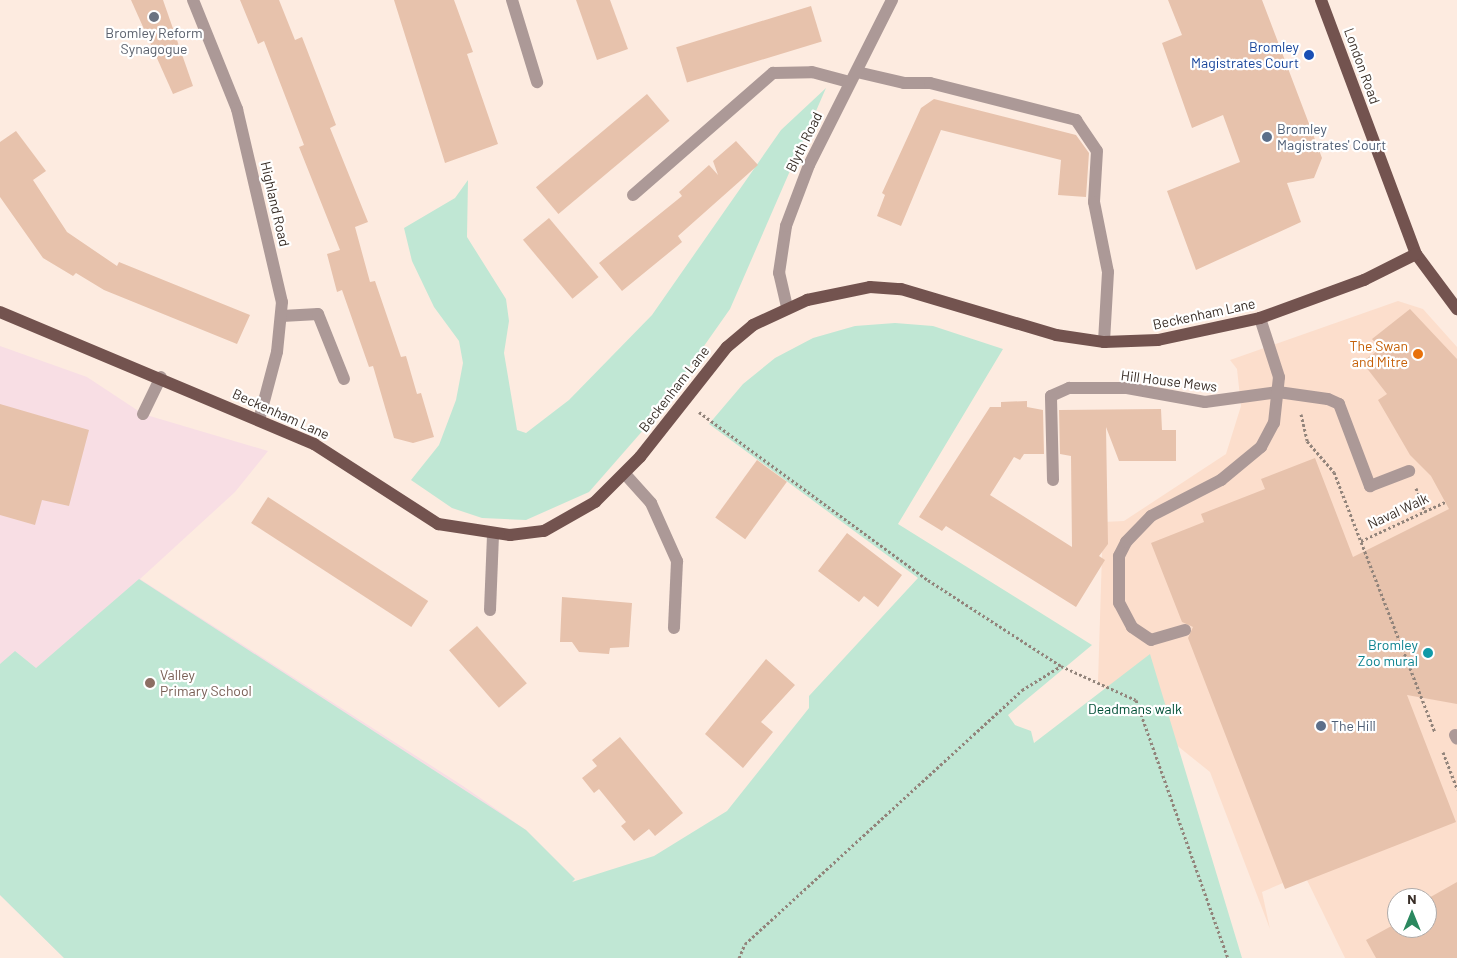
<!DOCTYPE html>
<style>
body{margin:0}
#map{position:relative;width:1457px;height:958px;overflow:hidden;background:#fdebe0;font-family:Barlow,sans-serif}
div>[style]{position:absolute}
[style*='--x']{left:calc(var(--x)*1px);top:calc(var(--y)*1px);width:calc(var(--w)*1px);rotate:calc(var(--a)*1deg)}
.built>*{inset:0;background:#fcdecc}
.education>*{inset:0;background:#f8dee4}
.green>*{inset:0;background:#c0e7d4}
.building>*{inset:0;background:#e7c2ac;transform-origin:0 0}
.path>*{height:3px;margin-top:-1.5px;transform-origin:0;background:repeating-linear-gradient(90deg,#92847b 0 2.5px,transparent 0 5px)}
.lane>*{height:12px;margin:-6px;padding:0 6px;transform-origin:6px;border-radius:6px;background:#ac9997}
.street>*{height:12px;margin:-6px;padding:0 6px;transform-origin:6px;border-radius:6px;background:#ac9997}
.primary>*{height:12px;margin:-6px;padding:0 6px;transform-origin:6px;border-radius:6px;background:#73534f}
.dots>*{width:14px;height:14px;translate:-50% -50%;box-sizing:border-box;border:2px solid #fff;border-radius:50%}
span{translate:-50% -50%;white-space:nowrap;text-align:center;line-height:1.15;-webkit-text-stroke:4.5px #fff;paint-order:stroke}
.worship-label{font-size:14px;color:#5b616d}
.transit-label{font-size:14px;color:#164399}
.right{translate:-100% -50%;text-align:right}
.street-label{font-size:14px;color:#392e27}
.service-label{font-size:14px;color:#4e5e75}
.left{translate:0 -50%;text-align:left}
.food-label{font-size:14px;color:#c56008}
.culture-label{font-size:14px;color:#0d838f}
.education-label{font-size:14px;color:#785e54}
.park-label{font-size:14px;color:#004f36}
.north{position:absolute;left:1387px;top:888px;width:50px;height:50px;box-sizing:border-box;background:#fff;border:1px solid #b0aba9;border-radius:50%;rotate:0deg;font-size:14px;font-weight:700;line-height:20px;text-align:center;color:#392e27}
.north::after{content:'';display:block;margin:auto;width:18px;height:22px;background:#2b885f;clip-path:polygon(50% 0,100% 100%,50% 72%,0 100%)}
</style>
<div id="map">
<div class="built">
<i style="clip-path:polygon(evenodd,1398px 301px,1423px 309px,1457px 347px,1457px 958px,1345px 958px,1304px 874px,1262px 892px,1270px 929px,1210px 772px,1098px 682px,1103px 522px,1124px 521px,1226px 454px,1241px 406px,1237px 369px,1230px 360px,1398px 301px,1397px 898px,1427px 898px,1427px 928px,1397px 928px,1397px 898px)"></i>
</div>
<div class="education">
<i style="clip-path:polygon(0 346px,87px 377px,143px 414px,268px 451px,235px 492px,140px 579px,463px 786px,526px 830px,575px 879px,64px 958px,0 895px)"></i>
</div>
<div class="green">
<i style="clip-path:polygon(826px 88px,730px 309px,652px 420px,589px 492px,526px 520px,482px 518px,452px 508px,411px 480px,439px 445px,456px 400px,463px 363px,459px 341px,434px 307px,412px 261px,404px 228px,455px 198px,468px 180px,467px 237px,506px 299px,509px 321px,504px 353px,517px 430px,526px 433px,569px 400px,652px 315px,781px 130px)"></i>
<i style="clip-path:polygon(895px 323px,933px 326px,1003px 349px,898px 524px,1092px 645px,1008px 715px,1015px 725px,1031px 731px,1034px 743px,1150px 654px,1242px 958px,64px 958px,0 895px,0 664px,15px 651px,36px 668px,139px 579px,526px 830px,575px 879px,572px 882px,654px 856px,727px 811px,809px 708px,809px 696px,918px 578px,709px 424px,743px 384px,775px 358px,813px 338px,855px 326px)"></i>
</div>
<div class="building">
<i style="clip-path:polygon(131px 0,163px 0,193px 86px,173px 94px)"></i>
<i style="clip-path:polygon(240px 0,279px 0,295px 40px,302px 37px,336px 125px,330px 128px,368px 222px,355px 227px,370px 282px,375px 281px,401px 357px,406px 356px,417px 394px,421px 393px,434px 437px,413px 443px,394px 438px,373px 366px,369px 367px,342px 290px,337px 292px,327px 254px,340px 250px,299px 147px,304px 145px,264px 41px,258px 44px)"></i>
<i style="clip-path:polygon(394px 0,454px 0,473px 52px,467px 54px,498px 144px,445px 163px)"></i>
<i style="clip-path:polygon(576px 0,610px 0,628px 49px,597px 60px)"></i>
<i style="clip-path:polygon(1168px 0,1262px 0,1322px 158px,1314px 178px,1287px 183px,1301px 222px,1196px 270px,1167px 191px,1240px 162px,1223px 115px,1192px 128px,1162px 43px,1182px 35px)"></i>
<i style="left:811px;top:6px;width:37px;height:141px;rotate:73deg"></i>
<i style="left:647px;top:94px;width:35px;height:145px;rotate:50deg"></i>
<i style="clip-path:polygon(934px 99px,1076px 135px,1089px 153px,1086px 197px,1058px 195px,1061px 160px,941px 130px,901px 226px,877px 216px,885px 195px,882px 193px,921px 108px)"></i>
<i style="clip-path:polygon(16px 131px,46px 171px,33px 180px,67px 232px,117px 266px,119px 262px,250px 315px,237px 344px,104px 290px,76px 273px,73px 276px,43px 258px,0 197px,0 142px)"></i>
<i style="clip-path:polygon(736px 141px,758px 165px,678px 236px,682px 242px,622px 291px,599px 263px,682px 196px,679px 192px,709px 165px,718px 175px,713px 161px)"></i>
<i style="left:549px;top:218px;width:77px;height:34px;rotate:50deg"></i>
<i style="clip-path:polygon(1410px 309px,1457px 359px,1457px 704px,1407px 695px,1456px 822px,1285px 889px,1188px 638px,1193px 627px,1182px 622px,1151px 543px,1204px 522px,1201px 514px,1265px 489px,1261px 479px,1315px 458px,1353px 557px,1449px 509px,1431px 476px,1410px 455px,1378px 400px,1387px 394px,1362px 362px,1380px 349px,1372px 339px)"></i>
<i style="clip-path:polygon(1027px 401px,1027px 407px,1043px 410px,1044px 454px,1024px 454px,1020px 460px,1014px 457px,990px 495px,1072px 547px,1071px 456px,1060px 454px,1059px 410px,1161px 409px,1162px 430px,1176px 430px,1176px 461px,1119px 461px,1106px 427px,1108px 544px,1099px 556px,1105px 560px,1076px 607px,946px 526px,942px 531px,919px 517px,990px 407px,1001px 407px,1001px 402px)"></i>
<i style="clip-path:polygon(0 404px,89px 430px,69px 506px,42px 500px,35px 525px,0 515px)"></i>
<i style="left:757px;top:460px;width:37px;height:71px;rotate:36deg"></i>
<i style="left:268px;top:497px;width:191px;height:31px;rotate:33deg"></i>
<i style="clip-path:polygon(847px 533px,902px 575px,878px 607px,864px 596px,859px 602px,818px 571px)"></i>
<i style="clip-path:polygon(562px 597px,632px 603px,629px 647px,610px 648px,609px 654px,579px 652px,572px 642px,560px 642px)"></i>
<i style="left:477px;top:626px;width:76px;height:37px;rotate:49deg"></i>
<i style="clip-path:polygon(766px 659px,795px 685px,761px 722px,773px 732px,743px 768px,705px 734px)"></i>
<i style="clip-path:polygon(620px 737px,683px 813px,655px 836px,649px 829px,634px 841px,621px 826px,626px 822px,599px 789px,594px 793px,582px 778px,597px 766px,592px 760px)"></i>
<i style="clip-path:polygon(1457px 882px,1457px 958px,1376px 958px,1366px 940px,1397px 923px,1397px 928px,1427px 928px,1427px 899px)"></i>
</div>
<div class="path">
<i style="--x:699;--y:412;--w:284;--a:36.3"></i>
<i style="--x:928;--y:580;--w:158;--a:32.9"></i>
<i style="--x:1061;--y:666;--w:82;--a:24.4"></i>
<i style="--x:1136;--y:700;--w:274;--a:70.4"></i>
<i style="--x:1301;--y:414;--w:28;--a:77"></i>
<i style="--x:1307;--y:441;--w:41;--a:48.9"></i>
<i style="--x:1334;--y:472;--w:279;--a:68.8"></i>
<i style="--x:1416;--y:488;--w:26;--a:69"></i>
<i style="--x:1361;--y:541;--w:93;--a:-24.9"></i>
<i style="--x:1443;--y:752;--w:40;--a:69"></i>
<i style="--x:739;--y:958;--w:15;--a:-67"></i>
<i style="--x:745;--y:944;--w:376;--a:-42.5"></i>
<i style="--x:1022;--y:690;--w:46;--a:-31.6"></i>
</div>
<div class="lane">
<i style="--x:857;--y:72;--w:48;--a:13.2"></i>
<i style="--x:904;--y:83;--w:26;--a:0"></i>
<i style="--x:930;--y:83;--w:151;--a:14.2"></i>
<i style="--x:1076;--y:120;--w:37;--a:56"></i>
<i style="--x:1097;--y:151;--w:51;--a:93.4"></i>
<i style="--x:1094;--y:202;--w:71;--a:78.7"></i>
<i style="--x:1108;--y:272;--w:70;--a:93.3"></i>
<i style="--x:282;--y:316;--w:36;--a:-3"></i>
<i style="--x:318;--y:314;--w:70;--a:68.2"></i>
<i style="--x:143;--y:414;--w:41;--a:-64.1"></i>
<i style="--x:1053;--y:480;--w:84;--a:-91.4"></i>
<i style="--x:1051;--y:396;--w:20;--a:-24"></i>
<i style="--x:1069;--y:388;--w:58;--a:0"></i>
<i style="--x:1127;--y:388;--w:79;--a:10.2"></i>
<i style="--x:1205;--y:402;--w:74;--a:-7.8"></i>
<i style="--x:1278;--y:392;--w:50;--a:8"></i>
<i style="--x:1328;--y:399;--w:12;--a:24"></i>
<i style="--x:1339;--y:404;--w:88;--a:69.3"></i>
<i style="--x:1370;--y:486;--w:42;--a:-21"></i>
<i style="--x:1185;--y:630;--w:35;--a:164"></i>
<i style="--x:1151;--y:640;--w:23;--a:-146"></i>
<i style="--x:1132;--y:627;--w:27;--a:-118"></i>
<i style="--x:1119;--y:603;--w:47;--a:-90"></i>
<i style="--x:1119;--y:556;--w:16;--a:-63"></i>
<i style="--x:1126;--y:542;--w:36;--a:-46"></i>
<i style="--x:1151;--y:516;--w:79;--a:-27.2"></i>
<i style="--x:1221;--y:480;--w:52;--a:-39.5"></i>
<i style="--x:1261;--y:447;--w:27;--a:-62"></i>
<i style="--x:1274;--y:423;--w:46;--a:-83.8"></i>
<i style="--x:1279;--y:377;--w:62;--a:-107.9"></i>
<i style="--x:1455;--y:735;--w:4;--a:63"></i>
</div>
<div class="street">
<i style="--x:193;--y:0;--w:118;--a:68"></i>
<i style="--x:237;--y:109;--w:198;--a:76.9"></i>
<i style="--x:282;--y:302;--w:50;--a:95.7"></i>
<i style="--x:277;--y:352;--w:70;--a:104.8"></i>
<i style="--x:512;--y:0;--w:86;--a:73"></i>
<i style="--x:633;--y:195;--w:186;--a:-41.1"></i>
<i style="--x:773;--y:73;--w:39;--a:-1"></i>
<i style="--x:812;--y:72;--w:39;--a:15"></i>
<i style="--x:787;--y:307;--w:35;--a:-103"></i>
<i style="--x:779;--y:273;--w:48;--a:-81.5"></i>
<i style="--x:786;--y:226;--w:65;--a:-69.3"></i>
<i style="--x:809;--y:165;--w:185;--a:-63.3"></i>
<i style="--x:625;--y:474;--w:39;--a:48"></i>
<i style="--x:651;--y:503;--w:64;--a:65.9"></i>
<i style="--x:677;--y:561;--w:67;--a:92.6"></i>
<i style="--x:490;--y:610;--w:76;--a:-87.7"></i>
</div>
<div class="primary">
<i style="--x:1321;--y:0;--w:271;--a:69.5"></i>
<i style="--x:1416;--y:254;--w:69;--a:53.3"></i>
<i style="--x:0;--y:312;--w:341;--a:22.8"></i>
<i style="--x:314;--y:444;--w:148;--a:32.8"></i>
<i style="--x:438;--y:524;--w:73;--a:8.7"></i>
<i style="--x:510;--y:535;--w:34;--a:-7"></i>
<i style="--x:544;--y:531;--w:59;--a:-29.6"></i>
<i style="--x:595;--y:502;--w:64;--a:-45"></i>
<i style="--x:640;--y:457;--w:140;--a:-51.7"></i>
<i style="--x:727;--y:347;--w:34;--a:-40"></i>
<i style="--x:753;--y:325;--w:60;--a:-24.8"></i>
<i style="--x:807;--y:300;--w:64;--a:-11.7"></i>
<i style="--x:870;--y:287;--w:31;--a:4"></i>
<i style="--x:901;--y:289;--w:162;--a:16.5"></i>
<i style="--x:1056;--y:335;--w:49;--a:8.3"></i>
<i style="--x:1104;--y:342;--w:54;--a:-2.1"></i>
<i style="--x:1158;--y:340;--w:104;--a:-12.2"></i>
<i style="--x:1260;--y:318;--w:111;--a:-20.1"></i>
<i style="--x:1364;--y:280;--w:58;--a:-26.6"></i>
</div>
<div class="dots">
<i style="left:154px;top:17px;background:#6b7280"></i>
<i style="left:1309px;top:55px;background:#1a4fb4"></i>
<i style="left:1267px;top:137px;background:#5c6f8a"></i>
<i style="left:1418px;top:354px;background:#e8710a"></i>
<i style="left:1428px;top:653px;background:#0f9aa8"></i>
<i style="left:150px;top:683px;background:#8d6e63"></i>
<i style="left:1321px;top:726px;background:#5c6f8a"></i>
</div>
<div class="worship-label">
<span style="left:154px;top:41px">Bromley Reform<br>Synagogue</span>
</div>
<div class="transit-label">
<span class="right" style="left:1299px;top:55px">Bromley<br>Magistrates Court</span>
</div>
<div class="street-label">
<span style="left:1362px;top:66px;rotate:70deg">London Road</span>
<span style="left:804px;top:142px;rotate:-64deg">Blyth Road</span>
<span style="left:275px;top:204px;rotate:77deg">Highland Road</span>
<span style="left:1204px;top:314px;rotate:-12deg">Beckenham Lane</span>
<span style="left:1169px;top:381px;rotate:7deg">Hill House Mews</span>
<span style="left:674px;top:389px;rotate:-52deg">Beckenham Lane</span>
<span style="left:281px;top:414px;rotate:24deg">Beckenham Lane</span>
<span style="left:1398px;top:511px;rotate:-25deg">Naval Walk</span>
</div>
<div class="service-label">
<span class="left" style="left:1277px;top:137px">Bromley<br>Magistrates' Court</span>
<span class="left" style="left:1331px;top:726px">The Hill</span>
</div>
<div class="food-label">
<span class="right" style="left:1408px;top:354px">The Swan<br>and Mitre</span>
</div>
<div class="culture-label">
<span class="right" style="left:1418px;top:653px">Bromley<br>Zoo mural</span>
</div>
<div class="education-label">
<span class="left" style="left:160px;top:683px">Valley<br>Primary School</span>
</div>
<div class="park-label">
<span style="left:1135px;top:709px">Deadmans walk</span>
</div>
<div class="north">N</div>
</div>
